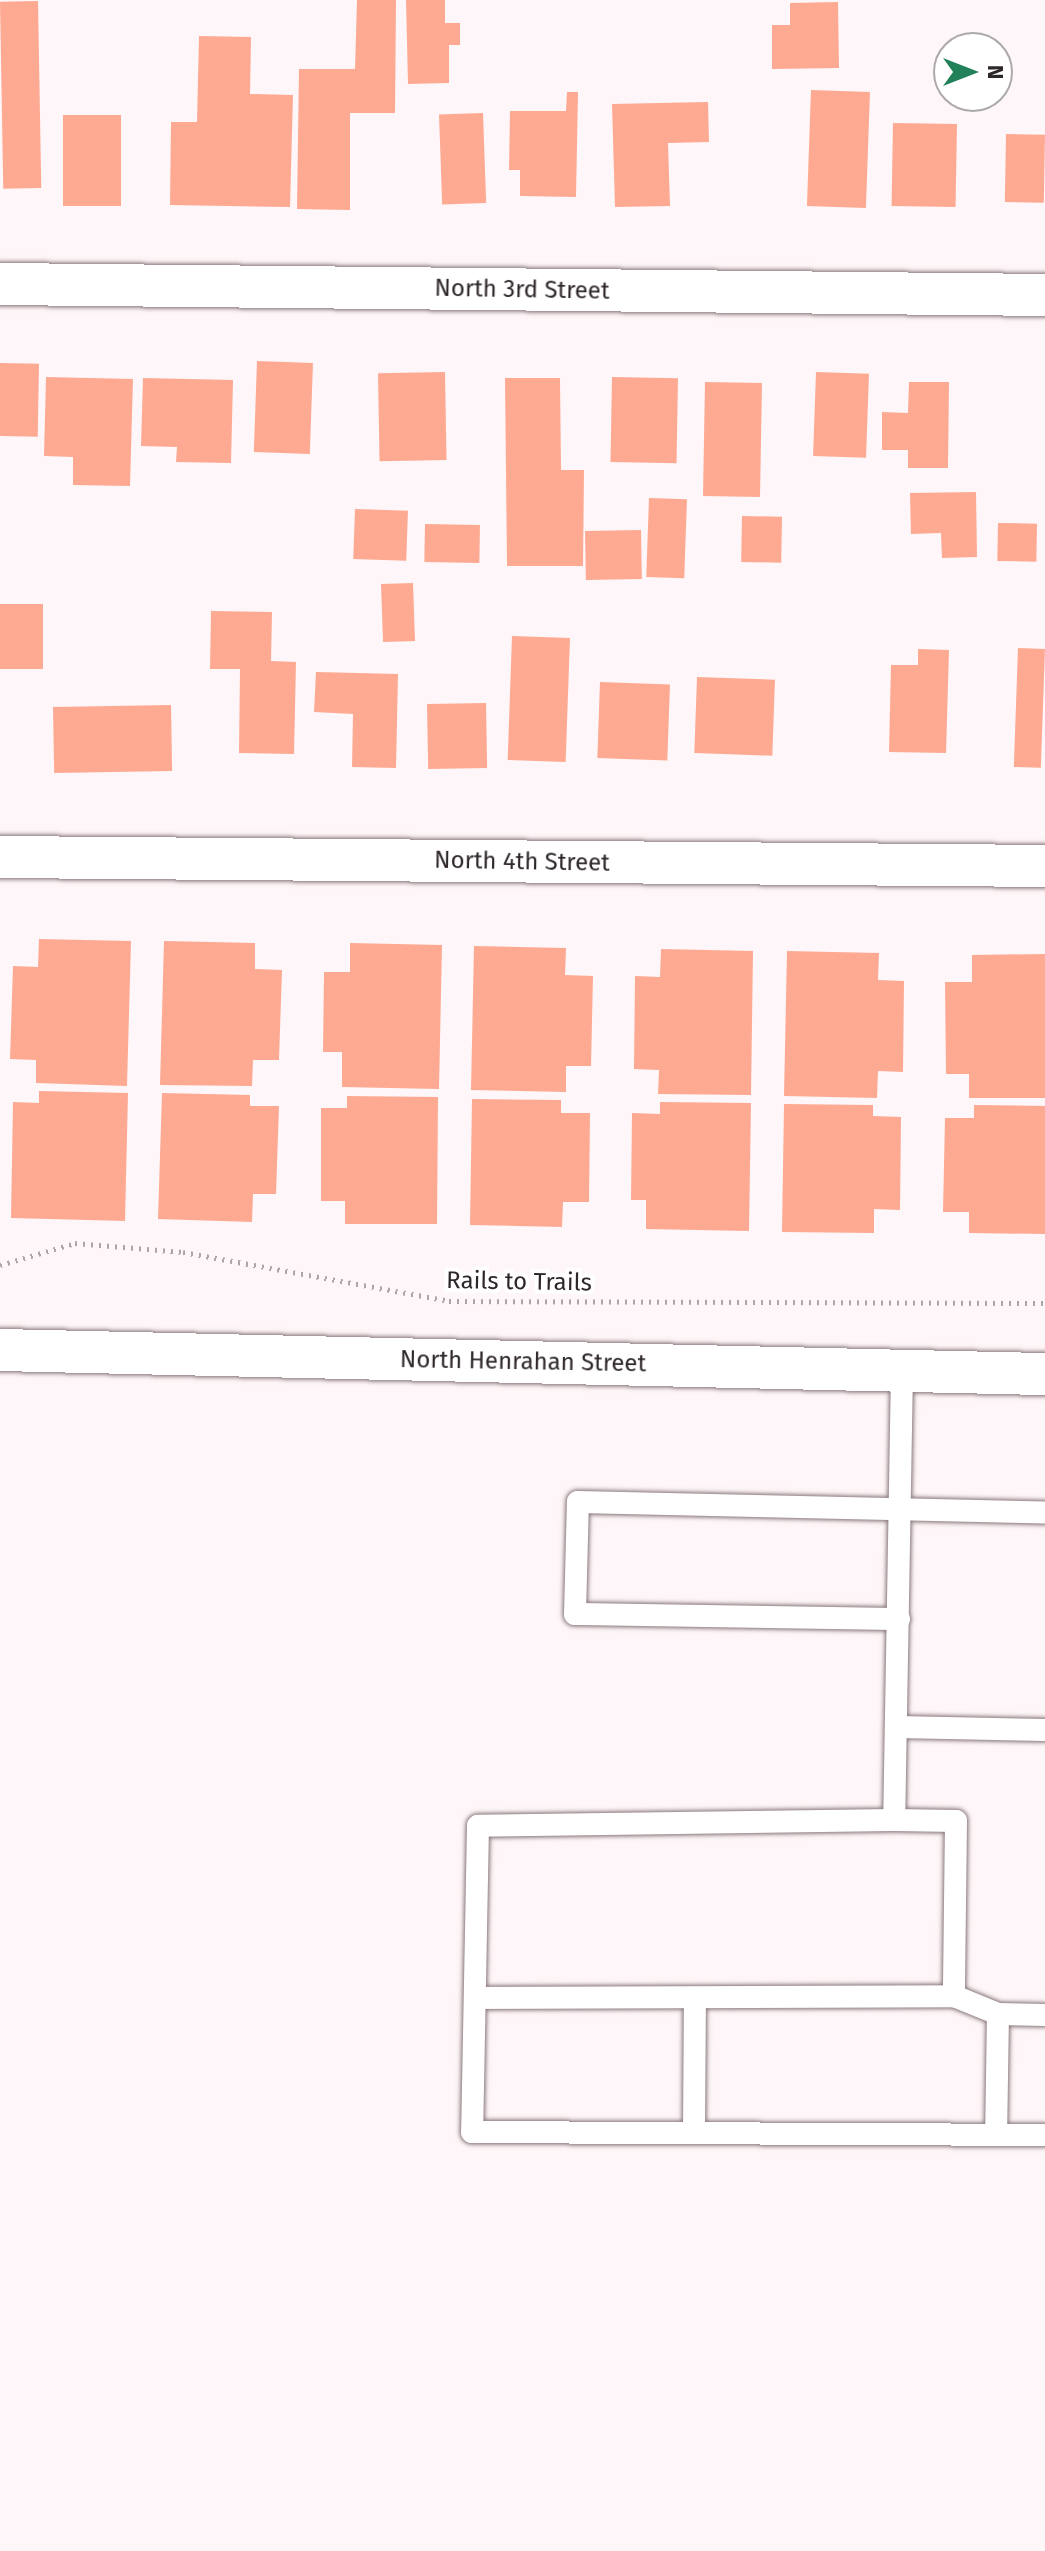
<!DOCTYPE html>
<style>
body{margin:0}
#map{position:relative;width:1045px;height:2551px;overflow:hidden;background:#fef6f8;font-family:"Fira Sans",sans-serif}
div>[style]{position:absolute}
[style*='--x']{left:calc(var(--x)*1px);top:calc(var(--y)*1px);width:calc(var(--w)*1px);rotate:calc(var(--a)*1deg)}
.building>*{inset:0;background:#feaa92;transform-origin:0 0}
.path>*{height:5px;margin-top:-2.5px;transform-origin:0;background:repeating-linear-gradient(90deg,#ada5a7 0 2px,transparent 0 8px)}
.roads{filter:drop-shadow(0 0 2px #8a797c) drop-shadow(0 0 2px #8a797c)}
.service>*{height:22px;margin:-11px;padding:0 11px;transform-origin:11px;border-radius:11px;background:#fff}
.minor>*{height:42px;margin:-21px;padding:0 21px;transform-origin:21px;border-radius:21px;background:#fff}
span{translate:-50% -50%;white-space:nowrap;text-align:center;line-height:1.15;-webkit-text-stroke:8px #fff;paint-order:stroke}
.street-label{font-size:24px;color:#2e2728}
.north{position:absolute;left:933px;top:32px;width:80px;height:80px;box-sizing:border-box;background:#fff;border:2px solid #aba9a9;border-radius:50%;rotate:90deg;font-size:22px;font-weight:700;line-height:32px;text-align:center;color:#2e2728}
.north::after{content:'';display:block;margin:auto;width:28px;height:36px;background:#228159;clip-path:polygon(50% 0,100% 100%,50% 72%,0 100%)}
</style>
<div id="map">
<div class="building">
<i style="clip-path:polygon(357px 0,396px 0,395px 113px,350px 113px,350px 210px,297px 209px,299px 69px,355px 69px)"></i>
<i style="clip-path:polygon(406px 0,445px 0,445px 23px,460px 23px,460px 45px,449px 45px,449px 83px,408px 84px)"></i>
<i style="left:38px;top:1px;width:187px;height:38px;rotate:89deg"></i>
<i style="clip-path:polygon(838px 2px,839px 68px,772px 69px,772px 25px,790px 25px,790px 3px)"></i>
<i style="clip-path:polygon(199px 36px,251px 37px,250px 94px,293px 95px,290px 207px,170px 205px,171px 122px,197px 122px)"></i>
<i style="left:811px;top:90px;width:59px;height:116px;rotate:2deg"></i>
<i style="clip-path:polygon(567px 92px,578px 92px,576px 197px,520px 196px,520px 170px,509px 170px,510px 111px,566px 111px)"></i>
<i style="clip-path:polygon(708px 102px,709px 142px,668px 143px,670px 206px,615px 207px,612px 104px)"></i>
<i style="left:483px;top:113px;width:90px;height:44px;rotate:88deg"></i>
<i style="left:121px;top:115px;width:91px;height:58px;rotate:90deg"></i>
<i style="left:893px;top:123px;width:64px;height:83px;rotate:1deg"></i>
<i style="left:1006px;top:134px;width:39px;height:68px;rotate:1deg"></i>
<i style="left:257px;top:361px;width:56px;height:91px;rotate:2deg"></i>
<i style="left:0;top:363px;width:39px;height:73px;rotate:1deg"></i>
<i style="left:445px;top:372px;width:88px;height:67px;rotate:89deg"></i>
<i style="left:816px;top:372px;width:53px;height:84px;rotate:2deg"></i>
<i style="clip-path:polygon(46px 377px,133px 379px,130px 486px,73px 485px,73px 457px,44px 456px)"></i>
<i style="left:612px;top:377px;width:66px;height:85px;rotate:1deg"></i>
<i style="clip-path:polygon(143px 378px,233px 380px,231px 463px,176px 462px,177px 447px,141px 446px)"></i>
<i style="clip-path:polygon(505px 378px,560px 378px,561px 470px,584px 470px,583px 566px,507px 566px)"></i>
<i style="left:705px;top:382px;width:57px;height:114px;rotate:1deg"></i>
<i style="clip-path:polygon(909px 382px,949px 382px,948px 468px,908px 468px,908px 450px,882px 450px,882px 412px,908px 413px)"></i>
<i style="clip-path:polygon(976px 492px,977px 557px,942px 558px,941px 533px,911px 534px,910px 493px)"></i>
<i style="left:649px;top:498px;width:38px;height:79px;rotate:2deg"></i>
<i style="left:355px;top:509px;width:53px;height:50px;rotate:2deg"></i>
<i style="left:742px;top:516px;width:40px;height:46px;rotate:1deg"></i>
<i style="left:998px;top:523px;width:39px;height:38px;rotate:1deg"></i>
<i style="left:425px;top:524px;width:55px;height:38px;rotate:1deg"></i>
<i style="left:641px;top:530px;width:49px;height:56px;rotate:89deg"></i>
<i style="left:413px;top:583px;width:58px;height:32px;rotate:88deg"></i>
<i style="left:0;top:604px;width:43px;height:65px"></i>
<i style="clip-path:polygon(211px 611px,272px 612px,271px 661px,296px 662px,294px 754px,239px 753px,240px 669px,210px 669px)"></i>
<i style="left:512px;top:636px;width:58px;height:124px;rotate:2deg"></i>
<i style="left:1018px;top:648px;width:27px;height:119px;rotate:2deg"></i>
<i style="clip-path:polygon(918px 649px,949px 650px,946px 753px,889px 752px,891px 665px,918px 665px)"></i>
<i style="clip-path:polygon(316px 672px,398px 674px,396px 768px,352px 767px,353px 714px,314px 712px)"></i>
<i style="left:697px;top:677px;width:78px;height:76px;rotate:2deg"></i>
<i style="left:600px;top:682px;width:70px;height:76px;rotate:2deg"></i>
<i style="left:486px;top:703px;width:65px;height:59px;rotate:89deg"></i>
<i style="left:171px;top:705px;width:66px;height:118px;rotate:89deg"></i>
<i style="clip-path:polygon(39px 939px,131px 941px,127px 1086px,36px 1083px,36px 1060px,10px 1059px,13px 966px,38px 967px)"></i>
<i style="clip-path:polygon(164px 941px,255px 943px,255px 969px,282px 970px,279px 1060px,253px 1060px,252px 1086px,160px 1085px)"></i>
<i style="clip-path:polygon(350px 943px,442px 945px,439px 1089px,342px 1087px,342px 1052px,323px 1052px,324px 972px,350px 972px)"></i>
<i style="clip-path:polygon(474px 946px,566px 948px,565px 975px,593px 976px,591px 1066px,566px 1066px,566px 1092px,471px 1090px)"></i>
<i style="clip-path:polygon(661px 949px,753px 951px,751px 1095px,658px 1094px,659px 1070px,634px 1069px,635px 976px,660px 977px)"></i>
<i style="clip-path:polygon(787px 951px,879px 953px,878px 980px,904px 981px,903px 1072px,878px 1071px,877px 1098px,784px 1096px)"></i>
<i style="clip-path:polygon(1045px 954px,1045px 1098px,969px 1098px,969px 1074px,946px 1074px,945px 982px,972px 982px,972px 955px)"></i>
<i style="clip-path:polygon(39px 1091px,128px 1093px,125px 1221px,11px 1218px,13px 1102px,39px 1103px)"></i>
<i style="clip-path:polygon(162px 1093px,250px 1095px,250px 1106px,279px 1106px,276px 1194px,253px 1194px,252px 1222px,158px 1219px)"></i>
<i style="clip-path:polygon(347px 1096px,438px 1097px,437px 1224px,345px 1224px,345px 1201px,321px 1201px,321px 1108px,347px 1108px)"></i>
<i style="clip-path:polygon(472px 1099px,561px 1100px,561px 1113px,590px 1113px,589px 1202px,563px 1202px,562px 1227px,470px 1225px)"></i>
<i style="clip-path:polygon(660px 1102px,751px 1103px,749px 1231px,646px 1229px,646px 1200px,631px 1200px,632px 1113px,660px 1114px)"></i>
<i style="clip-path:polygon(784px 1104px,873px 1105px,873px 1116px,901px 1117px,900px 1210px,874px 1209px,874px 1233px,782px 1232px)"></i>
<i style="clip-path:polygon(974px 1105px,1045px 1106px,1045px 1234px,969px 1233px,969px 1212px,943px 1212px,945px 1118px,974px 1118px)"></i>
</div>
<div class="path">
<i style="--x:0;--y:1265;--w:78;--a:-16.3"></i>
<i style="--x:75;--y:1243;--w:108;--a:4.8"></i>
<i style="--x:183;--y:1252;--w:270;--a:10.4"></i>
<i style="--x:449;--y:1301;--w:596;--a:0.19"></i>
</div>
<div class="roads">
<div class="service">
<i style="--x:902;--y:1371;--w:449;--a:91"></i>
<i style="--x:894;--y:1820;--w:416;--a:179.2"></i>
<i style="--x:478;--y:1826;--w:306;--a:91.1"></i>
<i style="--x:472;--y:2132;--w:573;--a:0.3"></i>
<i style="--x:899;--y:1619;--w:324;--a:-179.1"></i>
<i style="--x:575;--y:1614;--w:112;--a:-88.5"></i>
<i style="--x:578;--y:1502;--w:467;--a:1.3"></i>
<i style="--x:896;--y:1727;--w:149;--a:1.2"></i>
<i style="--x:894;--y:1820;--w:62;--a:0.9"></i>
<i style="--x:956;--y:1821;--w:175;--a:90.7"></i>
<i style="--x:475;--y:1998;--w:479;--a:-0.2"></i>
<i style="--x:954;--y:1996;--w:48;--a:22.2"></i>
<i style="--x:998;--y:2014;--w:121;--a:90.9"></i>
<i style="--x:998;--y:2014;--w:47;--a:1.2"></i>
<i style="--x:694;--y:2133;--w:135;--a:-89.6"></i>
</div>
<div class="minor">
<i style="--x:0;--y:284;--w:1045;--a:0.6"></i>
<i style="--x:0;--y:857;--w:1045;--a:0.49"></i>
<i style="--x:0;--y:1350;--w:1045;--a:1.32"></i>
</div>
</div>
<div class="street-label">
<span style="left:522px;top:290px;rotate:1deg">North 3rd Street</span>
<span style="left:522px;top:862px;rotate:1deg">North 4th Street</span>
<span style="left:519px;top:1282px;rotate:1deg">Rails to Trails</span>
<span style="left:523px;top:1362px;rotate:1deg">North Henrahan Street</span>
</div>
<div class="north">N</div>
</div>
